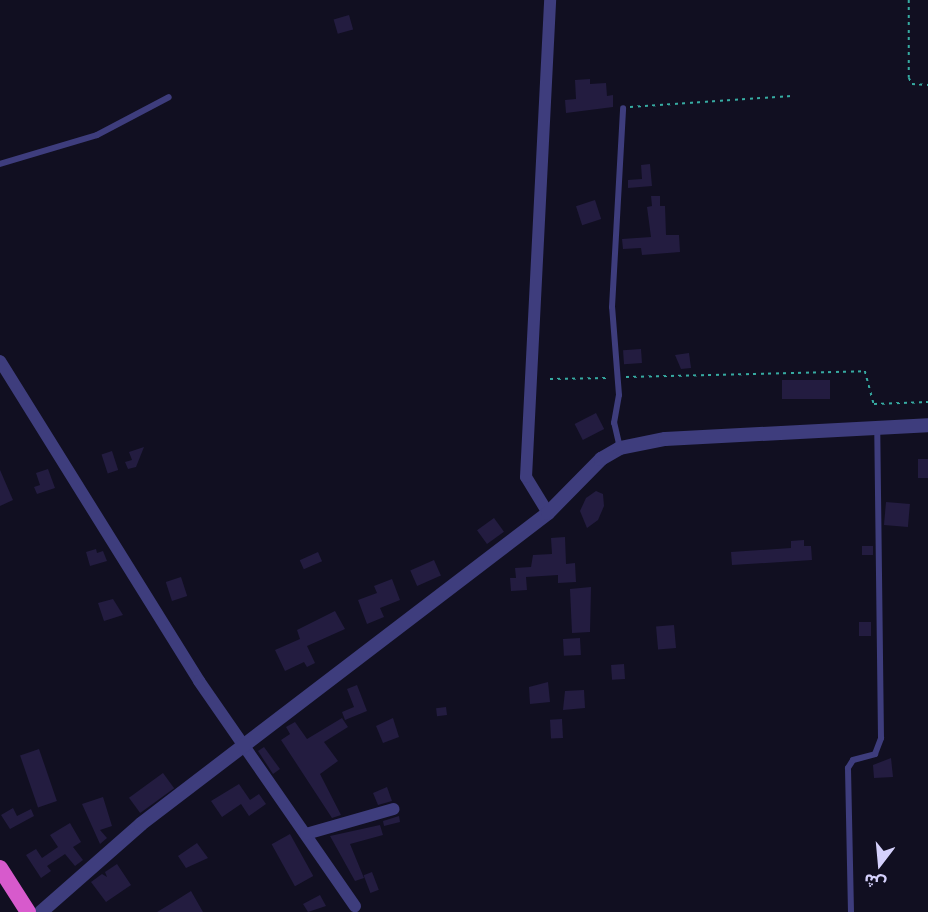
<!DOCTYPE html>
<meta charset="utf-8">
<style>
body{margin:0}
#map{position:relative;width:928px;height:912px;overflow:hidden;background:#110f21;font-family:"Varela Round","Noto Sans Arabic",sans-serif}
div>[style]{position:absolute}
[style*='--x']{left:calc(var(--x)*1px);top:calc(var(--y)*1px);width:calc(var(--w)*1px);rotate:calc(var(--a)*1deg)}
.building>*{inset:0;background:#231c40;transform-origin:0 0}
.path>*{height:1.5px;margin-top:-0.75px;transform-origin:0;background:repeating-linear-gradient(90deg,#36aba2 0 3px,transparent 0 7.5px)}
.service>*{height:6px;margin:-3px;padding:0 3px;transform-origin:3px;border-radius:3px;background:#3e3d7d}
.minor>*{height:12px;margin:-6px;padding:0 6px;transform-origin:6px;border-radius:6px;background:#3e3d7d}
.tertiary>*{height:14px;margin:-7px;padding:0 7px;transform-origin:7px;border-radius:7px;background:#3e3d7d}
.trunk>*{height:16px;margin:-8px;padding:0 8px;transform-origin:8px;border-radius:8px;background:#d75acc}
span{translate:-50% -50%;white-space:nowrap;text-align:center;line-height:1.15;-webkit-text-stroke:5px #110f21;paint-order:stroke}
.north{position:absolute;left:850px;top:834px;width:60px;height:60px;-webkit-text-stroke:4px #110f21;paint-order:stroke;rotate:196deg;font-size:16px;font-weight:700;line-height:24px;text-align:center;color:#d5d1fc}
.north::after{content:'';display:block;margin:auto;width:21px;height:27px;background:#d5d1fc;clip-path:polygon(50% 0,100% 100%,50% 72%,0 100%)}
</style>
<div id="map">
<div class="building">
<i style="left:349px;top:15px;width:15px;height:16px;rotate:74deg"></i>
<i style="clip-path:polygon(590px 79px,590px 84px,606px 83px,607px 96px,613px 95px,613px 107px,566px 113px,565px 100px,576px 99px,575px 80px)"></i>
<i style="clip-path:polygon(650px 164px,652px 186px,628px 188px,628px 180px,642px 179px,641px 165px)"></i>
<i style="clip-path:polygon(651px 196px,660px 196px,660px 206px,665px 206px,666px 235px,679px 235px,680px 252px,642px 255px,641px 248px,623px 249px,622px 239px,651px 237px,647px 207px,652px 206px)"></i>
<i style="left:595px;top:200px;width:20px;height:20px;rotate:72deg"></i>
<i style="left:641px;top:349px;width:14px;height:18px;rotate:86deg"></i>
<i style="clip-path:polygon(689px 353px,691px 368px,681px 369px,675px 355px)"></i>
<i style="left:830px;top:380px;width:19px;height:48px;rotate:90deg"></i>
<i style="left:596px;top:413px;width:18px;height:24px;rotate:63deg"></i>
<i style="clip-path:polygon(144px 447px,136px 467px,128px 469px,125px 462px,132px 460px,129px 452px)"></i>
<i style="left:112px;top:451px;width:20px;height:11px;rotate:72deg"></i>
<i style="left:918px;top:459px;width:10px;height:19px"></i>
<i style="clip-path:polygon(48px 469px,55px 488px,37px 494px,34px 487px,40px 485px,36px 473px)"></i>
<i style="clip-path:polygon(0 470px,13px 500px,0 506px)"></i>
<i style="clip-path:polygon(596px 491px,603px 494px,604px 506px,598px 520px,587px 528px,580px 511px,586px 498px)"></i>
<i style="left:886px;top:502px;width:24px;height:23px;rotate:5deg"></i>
<i style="left:494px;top:518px;width:17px;height:21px;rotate:54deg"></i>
<i style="clip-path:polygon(565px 537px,566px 564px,575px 563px,576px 582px,558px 583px,558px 575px,526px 577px,527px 590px,511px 591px,510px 578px,516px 578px,515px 568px,531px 567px,533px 555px,552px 554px,551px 538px)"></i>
<i style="clip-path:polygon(804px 540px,804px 546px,811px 546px,812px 560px,732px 565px,731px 552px,791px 548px,791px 541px)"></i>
<i style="left:873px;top:546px;width:9px;height:11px;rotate:90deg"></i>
<i style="clip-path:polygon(96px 549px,97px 553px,103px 551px,107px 561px,90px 566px,86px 552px)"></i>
<i style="left:318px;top:552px;width:10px;height:20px;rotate:66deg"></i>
<i style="left:434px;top:560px;width:17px;height:26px;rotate:66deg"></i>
<i style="left:181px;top:577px;width:20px;height:16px;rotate:72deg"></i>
<i style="clip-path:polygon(392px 579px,400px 600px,380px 608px,384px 617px,367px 624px,358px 600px,377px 593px,374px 586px)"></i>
<i style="clip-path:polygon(591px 587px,590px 632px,572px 633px,570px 589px)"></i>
<i style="clip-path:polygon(113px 599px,123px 615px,104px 621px,98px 603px)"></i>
<i style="clip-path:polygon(335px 611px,345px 629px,307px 646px,315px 663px,307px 667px,304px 662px,285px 671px,275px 650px,300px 639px,297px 630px)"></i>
<i style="left:859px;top:622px;width:12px;height:14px"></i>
<i style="left:674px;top:625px;width:23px;height:18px;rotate:85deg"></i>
<i style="left:580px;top:638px;width:17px;height:17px;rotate:87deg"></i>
<i style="left:624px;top:664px;width:15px;height:13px;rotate:86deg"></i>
<i style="clip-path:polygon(548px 682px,550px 702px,530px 704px,529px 687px)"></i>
<i style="clip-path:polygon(357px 685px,367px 711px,345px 720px,342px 712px,354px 707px,347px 689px)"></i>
<i style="clip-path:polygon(584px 690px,585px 708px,563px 710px,565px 691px)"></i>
<i style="left:446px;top:707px;width:8px;height:10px;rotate:83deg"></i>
<i style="clip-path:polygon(342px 718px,348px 727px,324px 742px,338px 761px,320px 774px,341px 815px,332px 818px,281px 740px,290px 734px,286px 727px,295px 722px,307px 739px)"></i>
<i style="clip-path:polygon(393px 718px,399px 737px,383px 743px,376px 726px)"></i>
<i style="left:562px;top:719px;width:19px;height:12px;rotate:87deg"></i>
<i style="clip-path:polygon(264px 747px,280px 769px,273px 774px,258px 751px)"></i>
<i style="left:39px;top:749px;width:55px;height:20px;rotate:71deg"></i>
<i style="clip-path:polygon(891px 758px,893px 777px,874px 778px,873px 765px)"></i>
<i style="left:163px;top:773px;width:19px;height:42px;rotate:54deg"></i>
<i style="clip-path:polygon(239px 784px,250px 800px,259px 794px,266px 804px,249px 816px,241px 804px,222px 817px,211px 801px)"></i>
<i style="clip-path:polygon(387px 787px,392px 801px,378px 805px,373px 793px)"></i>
<i style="clip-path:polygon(103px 797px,112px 826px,100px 830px,107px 838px,100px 844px,82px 804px)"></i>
<i style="clip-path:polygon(13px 808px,17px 816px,31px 809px,34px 816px,10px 829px,1px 815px)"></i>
<i style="clip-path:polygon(399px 816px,400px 822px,384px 826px,383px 821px)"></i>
<i style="clip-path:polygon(70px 823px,81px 842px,73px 847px,83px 860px,75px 866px,65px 854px,47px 866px,51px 871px,41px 878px,26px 855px,36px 849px,42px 858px,58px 847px,50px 835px)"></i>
<i style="clip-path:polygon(380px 825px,383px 835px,350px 844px,364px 878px,355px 881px,330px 836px)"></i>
<i style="left:290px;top:834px;width:48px;height:21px;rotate:61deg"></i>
<i style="clip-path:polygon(197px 843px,208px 858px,186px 868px,178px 856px)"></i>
<i style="clip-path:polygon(117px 864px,131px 885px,106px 902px,91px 882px,102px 874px,107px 877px,105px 872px)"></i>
<i style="left:372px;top:872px;width:19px;height:9px;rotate:69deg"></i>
<i style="clip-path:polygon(191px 891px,203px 912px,157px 912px,172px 903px)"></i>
<i style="clip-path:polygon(320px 895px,326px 906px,308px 912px,303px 904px)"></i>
</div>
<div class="path">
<i style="--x:909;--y:0;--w:78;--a:90"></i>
<i style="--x:909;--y:78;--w:7;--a:63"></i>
<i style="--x:912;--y:84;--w:16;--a:4"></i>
<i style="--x:630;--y:107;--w:162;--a:-3.9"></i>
<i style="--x:626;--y:377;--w:239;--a:-1.4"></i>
<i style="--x:865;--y:371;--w:34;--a:75"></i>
<i style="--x:874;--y:404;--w:54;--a:-2.1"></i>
<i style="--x:550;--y:379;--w:59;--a:-1"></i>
</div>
<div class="service">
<i style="--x:0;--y:164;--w:101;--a:-16.6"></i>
<i style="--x:97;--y:135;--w:81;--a:-27.8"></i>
<i style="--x:620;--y:448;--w:26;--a:-103"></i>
<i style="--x:614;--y:423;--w:28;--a:-80"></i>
<i style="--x:619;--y:395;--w:88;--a:-94.5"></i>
<i style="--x:612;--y:307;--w:199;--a:-86.8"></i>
<i style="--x:851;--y:912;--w:144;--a:-91.2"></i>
<i style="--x:848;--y:768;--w:9;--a:-58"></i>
<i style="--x:853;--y:760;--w:23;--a:-15"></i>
<i style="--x:875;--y:754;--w:17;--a:-69"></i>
<i style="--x:881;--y:738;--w:309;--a:-90.7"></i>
</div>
<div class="minor">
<i style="--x:0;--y:361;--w:377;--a:58.1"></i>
<i style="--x:199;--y:681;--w:274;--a:55.3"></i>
<i style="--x:548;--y:513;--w:42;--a:-121.4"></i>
<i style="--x:526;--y:477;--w:478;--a:-87.1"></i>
<i style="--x:306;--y:834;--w:91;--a:-15.9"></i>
</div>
<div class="tertiary">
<i style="--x:41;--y:912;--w:133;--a:-41.3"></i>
<i style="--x:141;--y:824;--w:512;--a:-37.38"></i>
<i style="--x:548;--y:513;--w:76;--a:-45.5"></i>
<i style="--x:601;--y:459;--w:22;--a:-30"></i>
<i style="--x:620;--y:448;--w:46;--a:-11.3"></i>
<i style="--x:665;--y:439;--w:263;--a:-3"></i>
</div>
<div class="trunk">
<i style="--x:0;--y:868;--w:52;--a:57.5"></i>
</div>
<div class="north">ش</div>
</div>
